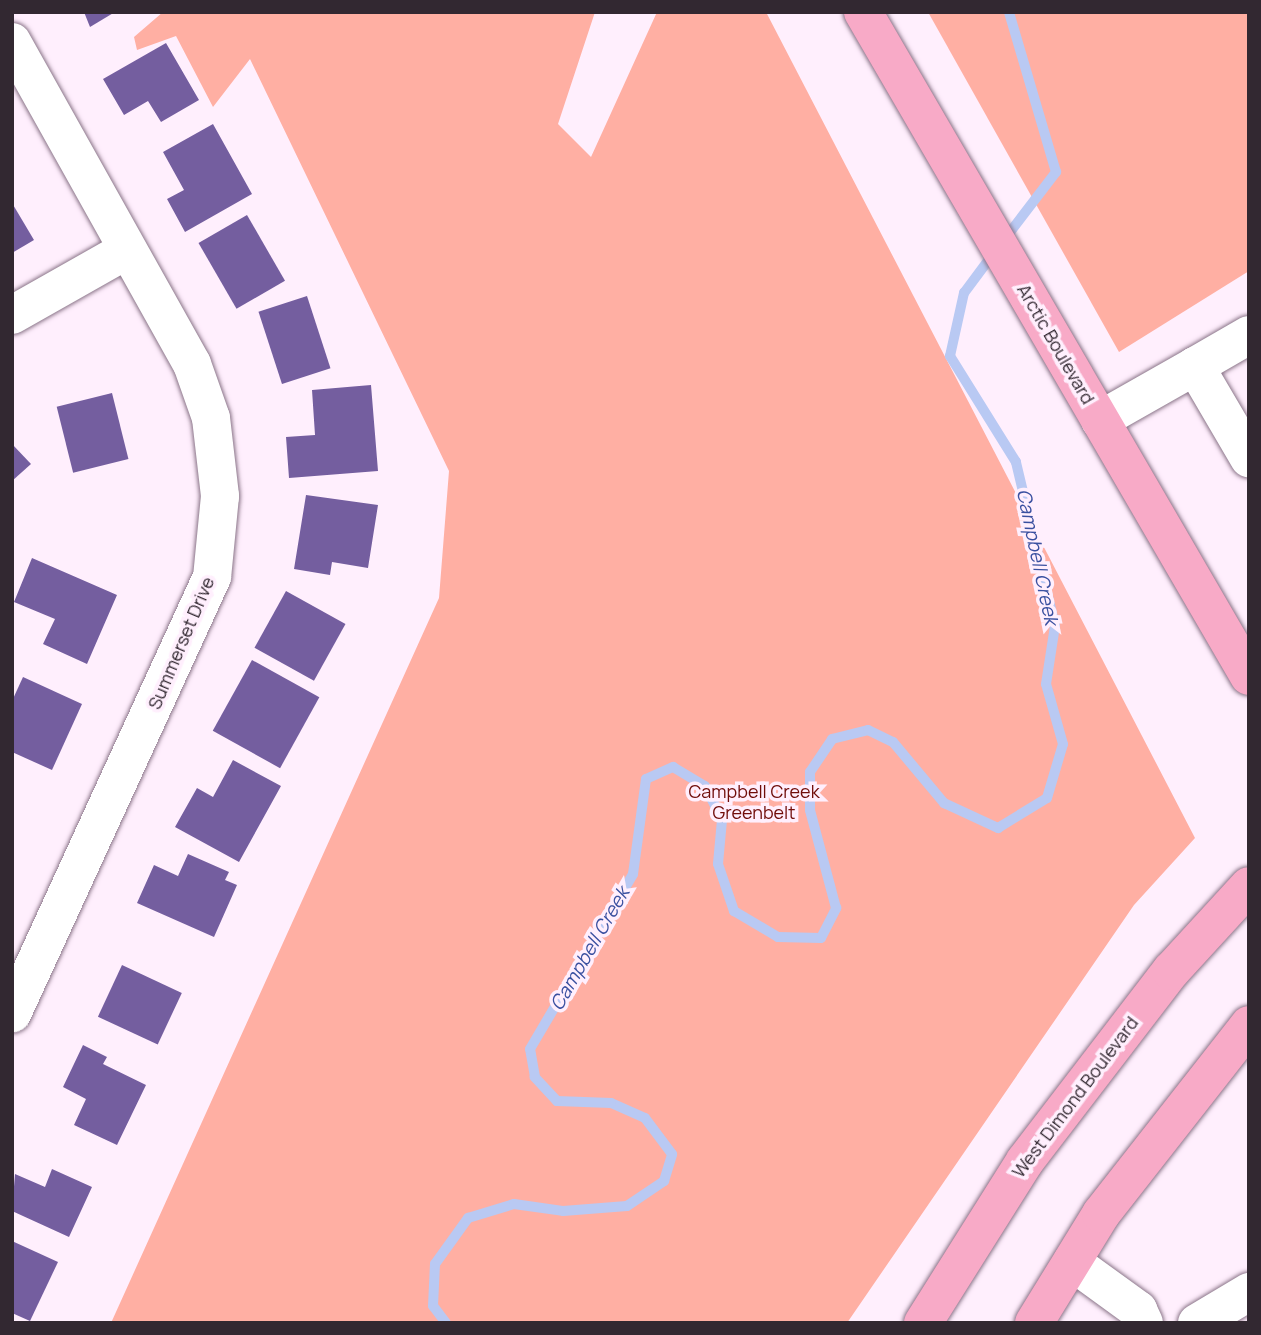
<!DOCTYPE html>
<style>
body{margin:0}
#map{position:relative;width:1261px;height:1335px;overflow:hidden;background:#ffeffd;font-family:Manrope,sans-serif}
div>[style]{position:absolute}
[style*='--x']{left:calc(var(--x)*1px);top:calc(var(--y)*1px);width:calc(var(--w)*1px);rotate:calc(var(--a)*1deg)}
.green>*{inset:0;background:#ffafa3}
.stream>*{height:10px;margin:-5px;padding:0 5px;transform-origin:5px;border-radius:5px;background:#b9c9f3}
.building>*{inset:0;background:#745e9f;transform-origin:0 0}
.roads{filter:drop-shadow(0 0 2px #8b7589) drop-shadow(0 0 2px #8b7589)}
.minor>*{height:38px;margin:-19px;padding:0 19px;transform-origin:19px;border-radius:19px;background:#fff}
.major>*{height:38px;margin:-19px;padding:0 19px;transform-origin:19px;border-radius:19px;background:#f8aac7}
span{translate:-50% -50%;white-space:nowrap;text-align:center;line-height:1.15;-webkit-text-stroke:7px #ffeffd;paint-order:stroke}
.street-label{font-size:18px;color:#322831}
.park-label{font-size:18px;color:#700c09}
.water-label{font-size:19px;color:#3a50a0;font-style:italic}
.frame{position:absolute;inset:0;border:14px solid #322831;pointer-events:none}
</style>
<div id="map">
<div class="green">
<i style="clip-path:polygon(163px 12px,595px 12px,558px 124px,591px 157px,657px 12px,766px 12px,1195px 838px,1134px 905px,847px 1323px,111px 1323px,439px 598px,449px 471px,250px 59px,213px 107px,176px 36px,137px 50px,134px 37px)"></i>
<i style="clip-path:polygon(928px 12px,1249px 12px,1249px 271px,1119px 352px)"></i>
</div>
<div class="stream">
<i style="--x:1004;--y:240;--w:86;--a:-52.6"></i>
<i style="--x:1056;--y:172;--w:167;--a:-106.4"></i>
<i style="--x:446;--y:1323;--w:21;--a:-127"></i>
<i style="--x:433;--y:1306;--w:42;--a:-87.3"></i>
<i style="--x:435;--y:1264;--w:57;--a:-54.3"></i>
<i style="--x:468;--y:1218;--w:48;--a:-16.9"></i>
<i style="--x:514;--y:1204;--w:49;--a:8.1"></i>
<i style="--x:563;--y:1211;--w:64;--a:-4.5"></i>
<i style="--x:627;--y:1206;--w:45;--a:-34"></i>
<i style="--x:664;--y:1181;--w:28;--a:-73"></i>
<i style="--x:672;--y:1154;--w:45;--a:-126.9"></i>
<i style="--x:645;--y:1118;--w:37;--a:-156"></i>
<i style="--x:611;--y:1103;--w:54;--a:-177.9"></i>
<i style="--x:557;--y:1101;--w:33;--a:-133"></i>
<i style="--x:535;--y:1077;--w:28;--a:-100"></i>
<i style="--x:530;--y:1049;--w:203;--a:-59.5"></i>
<i style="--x:633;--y:874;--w:96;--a:-82.2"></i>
<i style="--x:646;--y:779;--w:30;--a:-24"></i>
<i style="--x:673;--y:767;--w:37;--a:31"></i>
<i style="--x:705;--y:786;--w:38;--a:63"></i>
<i style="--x:722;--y:820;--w:44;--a:95.2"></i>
<i style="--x:718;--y:864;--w:50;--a:71.2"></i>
<i style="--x:734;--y:911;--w:51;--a:30.6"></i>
<i style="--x:778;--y:937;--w:43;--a:1.3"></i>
<i style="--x:821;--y:938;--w:34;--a:-63"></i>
<i style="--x:836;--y:908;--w:101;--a:-104.9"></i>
<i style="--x:810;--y:810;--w:38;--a:-90"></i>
<i style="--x:810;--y:772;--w:40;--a:-56"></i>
<i style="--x:832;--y:739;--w:37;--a:-14"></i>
<i style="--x:868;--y:730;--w:28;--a:26"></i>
<i style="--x:893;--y:742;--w:80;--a:50.1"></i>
<i style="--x:944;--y:803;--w:60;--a:24.8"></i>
<i style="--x:998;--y:828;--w:57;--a:-31.5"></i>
<i style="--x:1047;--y:798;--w:56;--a:-73.5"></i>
<i style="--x:1063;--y:744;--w:62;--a:-105.8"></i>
<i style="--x:1046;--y:684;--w:59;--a:-81.2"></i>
<i style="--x:1055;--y:626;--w:169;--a:-103.4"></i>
<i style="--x:1016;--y:462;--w:125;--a:-121.9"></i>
<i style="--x:950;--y:356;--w:65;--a:-77.5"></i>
<i style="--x:964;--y:293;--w:49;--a:-53.4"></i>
</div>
<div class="building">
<i style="clip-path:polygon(84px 12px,115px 12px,90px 27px)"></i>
<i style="clip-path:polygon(166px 43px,199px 100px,161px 122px,148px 101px,124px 115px,103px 79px)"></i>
<i style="clip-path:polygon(213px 124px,252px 194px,185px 232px,167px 199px,184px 190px,163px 152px)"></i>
<i style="clip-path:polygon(12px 203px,34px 240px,12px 253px)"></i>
<i style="left:247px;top:215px;width:76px;height:56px;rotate:60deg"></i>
<i style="left:307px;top:296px;width:76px;height:51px;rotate:72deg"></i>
<i style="clip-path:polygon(371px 385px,378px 471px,289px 478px,286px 437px,315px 435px,312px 390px)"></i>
<i style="left:112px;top:393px;width:68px;height:57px;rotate:76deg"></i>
<i style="clip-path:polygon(12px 444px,31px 464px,12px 481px)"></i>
<i style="clip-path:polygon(306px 495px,378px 505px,368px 568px,332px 562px,330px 575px,294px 569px)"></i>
<i style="clip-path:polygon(32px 558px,117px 595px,87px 664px,43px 644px,55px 619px,14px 602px)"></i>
<i style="left:286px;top:591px;width:68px;height:65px;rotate:29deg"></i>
<i style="left:252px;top:660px;width:77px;height:81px;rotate:29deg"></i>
<i style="clip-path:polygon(23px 677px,82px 704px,52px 770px,12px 752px,12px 701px)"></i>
<i style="clip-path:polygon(233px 760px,281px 786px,239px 862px,175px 827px,197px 788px,213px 797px)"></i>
<i style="clip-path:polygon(188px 854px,229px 872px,225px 880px,237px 885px,214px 937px,137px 903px,154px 865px,178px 876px)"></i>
<i style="left:122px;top:965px;width:66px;height:57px;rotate:25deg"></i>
<i style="clip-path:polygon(83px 1045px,107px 1057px,103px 1064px,146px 1085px,117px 1145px,74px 1125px,86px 1099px,63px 1087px)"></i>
<i style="clip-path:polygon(52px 1169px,92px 1187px,69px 1237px,12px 1211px,15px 1174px,45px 1187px)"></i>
<i style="clip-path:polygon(12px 1241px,58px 1262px,30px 1321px,12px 1313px)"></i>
</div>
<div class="roads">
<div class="minor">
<i style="--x:12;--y:42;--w:369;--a:60.8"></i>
<i style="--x:192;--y:364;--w:57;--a:70.6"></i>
<i style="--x:211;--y:418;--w:79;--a:83.4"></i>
<i style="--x:220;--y:496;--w:81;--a:95.6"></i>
<i style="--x:212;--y:577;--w:480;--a:114.6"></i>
<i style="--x:12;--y:315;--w:132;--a:-29.5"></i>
<i style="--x:1249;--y:335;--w:62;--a:150.1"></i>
<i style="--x:1195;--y:366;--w:107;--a:59.6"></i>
<i style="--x:1100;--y:420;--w:109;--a:-29.6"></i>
<i style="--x:1072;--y:1262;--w:82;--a:36"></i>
<i style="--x:1138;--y:1310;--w:14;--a:65"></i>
<i style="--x:1197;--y:1323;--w:61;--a:-30.8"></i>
</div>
<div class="major">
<i style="--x:863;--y:12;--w:768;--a:59.83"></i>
<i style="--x:923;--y:1323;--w:191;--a:-57.8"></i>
<i style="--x:1025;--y:1161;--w:240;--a:-52.5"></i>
<i style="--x:1171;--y:971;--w:115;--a:-47.5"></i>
<i style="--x:1034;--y:1323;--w:128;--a:-58.4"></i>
<i style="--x:1101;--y:1214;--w:240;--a:-51.9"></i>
</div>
</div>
<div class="street-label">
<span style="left:1056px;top:344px;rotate:60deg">Arctic Boulevard</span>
<span style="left:181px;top:643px;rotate:-67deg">Summerset Drive</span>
<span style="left:1075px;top:1097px;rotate:-53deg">West Dimond Boulevard</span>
</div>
<div class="park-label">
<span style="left:754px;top:802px">Campbell Creek<br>Greenbelt</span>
</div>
<div class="water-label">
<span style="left:1037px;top:557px;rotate:78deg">Campbell Creek</span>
<span style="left:590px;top:949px;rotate:-60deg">Campbell Creek</span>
</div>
<div class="frame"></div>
</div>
